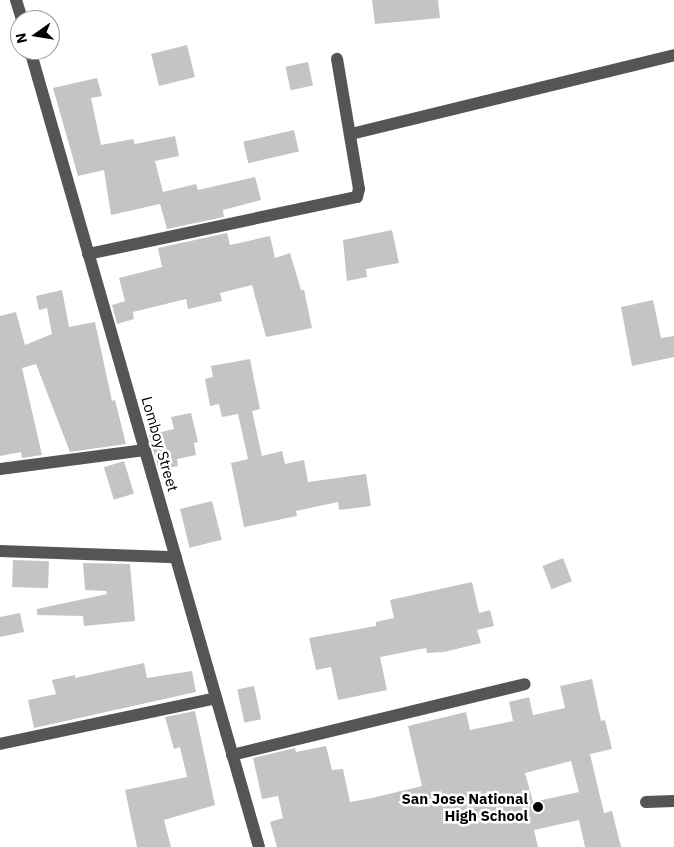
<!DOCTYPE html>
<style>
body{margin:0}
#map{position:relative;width:674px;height:847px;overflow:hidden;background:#fff;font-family:"IBM Plex Sans",sans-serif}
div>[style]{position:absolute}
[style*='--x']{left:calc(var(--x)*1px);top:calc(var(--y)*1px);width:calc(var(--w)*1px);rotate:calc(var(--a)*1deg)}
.building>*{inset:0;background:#c4c4c4;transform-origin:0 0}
.minor>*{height:12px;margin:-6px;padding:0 6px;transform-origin:6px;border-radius:6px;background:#555}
.dots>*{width:14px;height:14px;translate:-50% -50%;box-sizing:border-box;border:2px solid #fff;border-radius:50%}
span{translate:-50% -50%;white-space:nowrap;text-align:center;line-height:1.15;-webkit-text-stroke:5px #fff;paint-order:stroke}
.street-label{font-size:15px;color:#000}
.poi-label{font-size:15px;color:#000;font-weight:700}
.right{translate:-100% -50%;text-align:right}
.north{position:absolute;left:10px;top:10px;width:50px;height:50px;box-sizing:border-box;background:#fff;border:1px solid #999;border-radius:50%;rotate:257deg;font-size:14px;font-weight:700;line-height:20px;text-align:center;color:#000}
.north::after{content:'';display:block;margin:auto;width:18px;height:22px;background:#000;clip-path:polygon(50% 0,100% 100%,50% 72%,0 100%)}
</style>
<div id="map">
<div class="building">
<i style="clip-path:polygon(372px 0,438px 0,440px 18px,375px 24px)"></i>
<i style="left:187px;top:45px;width:33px;height:37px;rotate:76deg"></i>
<i style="left:308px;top:62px;width:24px;height:23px;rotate:78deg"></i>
<i style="clip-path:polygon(97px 78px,102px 96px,91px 98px,101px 145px,133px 139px,135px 144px,175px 136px,179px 156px,155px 161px,163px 192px,196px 184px,198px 190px,255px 177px,261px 200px,223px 210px,224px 217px,167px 229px,160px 204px,111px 215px,104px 170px,78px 176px,53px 88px)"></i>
<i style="left:294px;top:130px;width:22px;height:52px;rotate:77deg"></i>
<i style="clip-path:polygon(392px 230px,399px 263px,366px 269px,367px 277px,347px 281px,343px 240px)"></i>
<i style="clip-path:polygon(227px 233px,230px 245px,270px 236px,275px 258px,290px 253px,301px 290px,304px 290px,312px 328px,266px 337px,252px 285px,220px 293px,222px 301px,188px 309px,186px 299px,133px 312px,134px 319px,117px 324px,112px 305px,125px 301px,119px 278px,162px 267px,158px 248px)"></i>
<i style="clip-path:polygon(62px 290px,69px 327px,95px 322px,112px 401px,115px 400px,126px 444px,70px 452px,36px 364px,22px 368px,42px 455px,22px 458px,21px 452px,0 456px,0 316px,16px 312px,25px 345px,52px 334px,47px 308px,39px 310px,36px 296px)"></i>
<i style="clip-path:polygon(653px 300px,661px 338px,674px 336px,674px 357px,632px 366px,621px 307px)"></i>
<i style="clip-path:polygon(250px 359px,260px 409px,252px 411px,262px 456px,282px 451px,285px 464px,304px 460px,308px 482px,366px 474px,371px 506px,339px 510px,338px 502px,296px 511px,297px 516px,244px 527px,231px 463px,248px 459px,238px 414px,222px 417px,219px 404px,210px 406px,205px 379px,213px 377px,211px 366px)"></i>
<i style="clip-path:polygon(191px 413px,198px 442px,194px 443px,196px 455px,177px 459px,178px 466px,159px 470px,149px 435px,174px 429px,171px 417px)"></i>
<i style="left:124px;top:461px;width:34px;height:21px;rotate:73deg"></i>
<i style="left:212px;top:501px;width:40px;height:33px;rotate:76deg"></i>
<i style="left:563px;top:558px;width:25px;height:22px;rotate:69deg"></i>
<i style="left:13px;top:560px;width:36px;height:27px;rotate:2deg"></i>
<i style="clip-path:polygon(83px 563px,130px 564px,135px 621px,84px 626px,83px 616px,37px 615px,37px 609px,107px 594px,106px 591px,85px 590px)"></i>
<i style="clip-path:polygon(472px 582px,479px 613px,490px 610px,494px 626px,477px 630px,481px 643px,444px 652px,427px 653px,426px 648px,380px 657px,387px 690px,338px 700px,331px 667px,316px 670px,309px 638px,376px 626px,376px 622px,394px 618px,390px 600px)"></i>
<i style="clip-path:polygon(20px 613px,24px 632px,0 637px,0 617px)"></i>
<i style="clip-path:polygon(144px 663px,147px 678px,192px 671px,196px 692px,34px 728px,28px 700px,56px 694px,52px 680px,75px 675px,75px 678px)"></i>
<i style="clip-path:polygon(evenodd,592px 679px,601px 721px,605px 720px,612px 749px,590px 754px,604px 813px,612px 811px,621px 847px,585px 847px,579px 820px,534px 830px,538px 847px,277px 847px,270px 822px,283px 818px,278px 796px,262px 799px,253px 758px,295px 748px,296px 752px,326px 746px,332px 770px,343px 769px,350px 802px,372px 798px,422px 786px,408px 726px,466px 712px,470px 730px,513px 721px,509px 702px,529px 697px,533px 715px,565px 708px,560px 686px,592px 679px,571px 761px,579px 792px,533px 802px,525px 773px,571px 761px)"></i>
<i style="left:254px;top:686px;width:34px;height:17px;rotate:78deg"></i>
<i style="clip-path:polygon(195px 711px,215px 805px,164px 820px,171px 847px,137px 847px,125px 790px,187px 777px,180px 747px,174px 749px,165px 717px)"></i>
</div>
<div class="minor">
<i style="--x:16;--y:0;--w:21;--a:73"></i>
<i style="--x:30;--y:50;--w:829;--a:73.97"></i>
<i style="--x:351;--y:134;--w:333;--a:-13.7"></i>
<i style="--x:88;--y:254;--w:275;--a:-12"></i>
<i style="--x:357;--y:197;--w:8;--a:-76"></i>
<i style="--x:359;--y:189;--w:132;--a:-99.6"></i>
<i style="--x:0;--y:469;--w:146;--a:-7.5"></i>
<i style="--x:0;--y:551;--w:176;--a:2"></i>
<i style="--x:0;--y:744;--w:221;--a:-12"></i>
<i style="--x:232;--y:755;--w:301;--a:-13.6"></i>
<i style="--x:646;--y:802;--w:28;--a:-2"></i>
</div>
<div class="dots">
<i style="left:538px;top:807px;background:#000"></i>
</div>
<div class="street-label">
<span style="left:160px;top:444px;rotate:74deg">Lomboy Street</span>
</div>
<div class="poi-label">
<span class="right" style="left:528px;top:807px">San Jose National<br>High School</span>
</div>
<div class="north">N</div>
</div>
